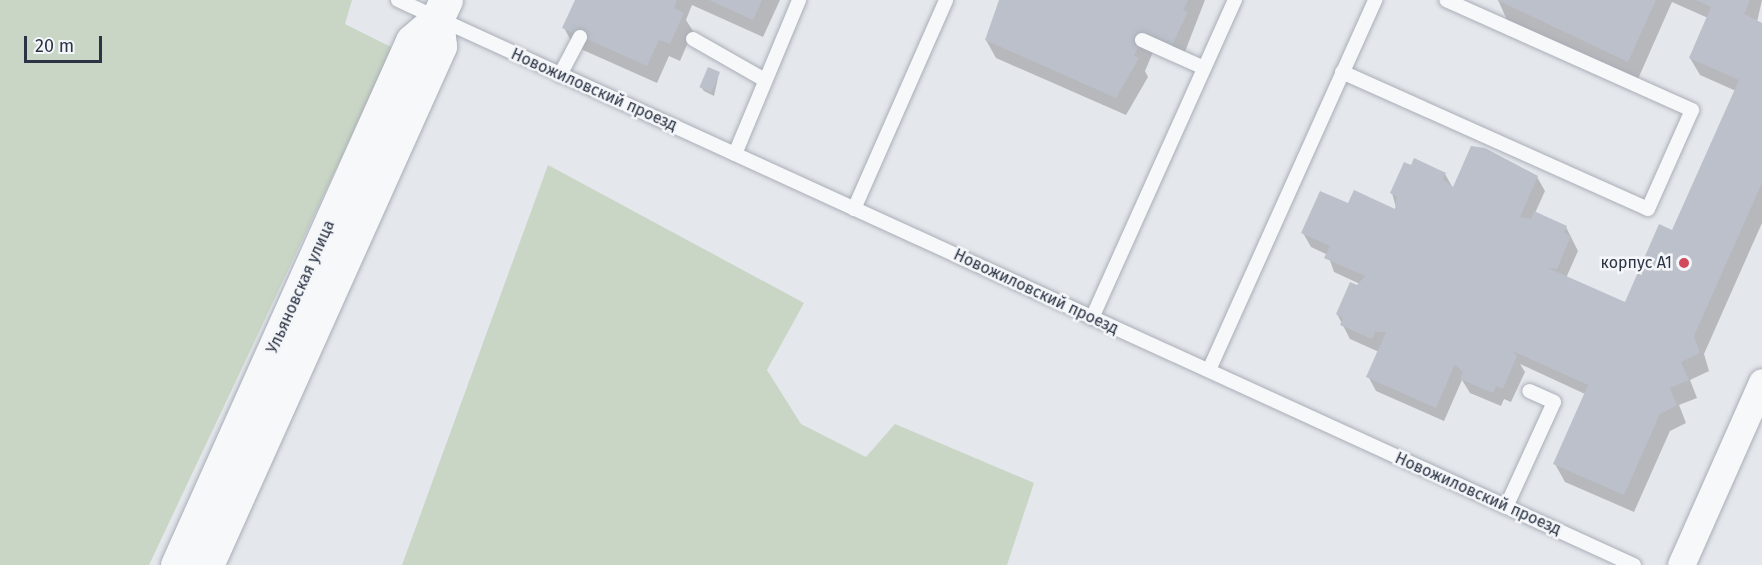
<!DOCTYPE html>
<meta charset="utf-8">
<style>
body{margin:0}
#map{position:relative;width:1762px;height:565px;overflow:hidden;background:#e4e7ec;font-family:"Fira Sans",sans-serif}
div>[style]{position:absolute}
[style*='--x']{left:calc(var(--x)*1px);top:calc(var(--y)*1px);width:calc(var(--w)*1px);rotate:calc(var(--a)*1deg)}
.green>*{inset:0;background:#c9d6c5}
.shadow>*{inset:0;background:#0003}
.building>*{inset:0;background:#bbc0ca;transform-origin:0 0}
.roads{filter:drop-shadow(0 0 2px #a9aeb7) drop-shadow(0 0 2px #a9aeb7)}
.service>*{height:14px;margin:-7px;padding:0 7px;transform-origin:7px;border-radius:7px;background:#f7f8fa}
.minor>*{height:27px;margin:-13.5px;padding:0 13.5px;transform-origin:13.5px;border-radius:13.5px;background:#f7f8fa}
.tertiary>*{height:33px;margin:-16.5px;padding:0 16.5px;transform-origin:16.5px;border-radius:16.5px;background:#f7f8fa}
.dots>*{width:16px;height:16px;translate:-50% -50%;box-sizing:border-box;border:3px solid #f4f6f9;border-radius:50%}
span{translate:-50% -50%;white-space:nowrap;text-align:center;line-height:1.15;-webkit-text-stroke:5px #f4f6f9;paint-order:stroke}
.street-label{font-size:16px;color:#2b3445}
.poi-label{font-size:16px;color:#2b3445}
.right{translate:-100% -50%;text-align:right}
.scale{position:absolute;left:24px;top:36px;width:78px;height:27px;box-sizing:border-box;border:3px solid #2b3445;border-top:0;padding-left:8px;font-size:18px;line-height:21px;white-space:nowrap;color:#2b3445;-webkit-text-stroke:4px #f4f6f9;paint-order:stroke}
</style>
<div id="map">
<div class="green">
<i style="clip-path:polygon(0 0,352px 0,345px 24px,393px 48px,149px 565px,0 565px)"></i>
<i style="clip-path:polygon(548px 165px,804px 303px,767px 370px,801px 424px,866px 457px,895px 424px,1034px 483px,1007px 565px,402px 565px)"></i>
</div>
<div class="shadow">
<i style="clip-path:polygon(577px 0,780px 0,763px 37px,692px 5px,686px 20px,693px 31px,680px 61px,669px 56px,657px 83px,574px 46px,564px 28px)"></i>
<i style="clip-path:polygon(1004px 0,1205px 0,1181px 62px,1154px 50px,1145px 71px,1148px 77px,1126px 115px,996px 58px,986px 40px)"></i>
<i style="clip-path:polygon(1498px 0,1762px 0,1757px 22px,1762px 24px,1762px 223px,1704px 354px,1709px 371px,1690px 380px,1697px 398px,1679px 405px,1686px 423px,1670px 431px,1634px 512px,1565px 482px,1555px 464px,1585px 394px,1520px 364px,1525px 372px,1511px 402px,1504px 399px,1501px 406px,1470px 393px,1462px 380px,1444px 421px,1376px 391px,1368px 376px,1379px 352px,1350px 339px,1337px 314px,1360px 284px,1334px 272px,1328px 255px,1311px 247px,1303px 233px,1349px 205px,1397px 211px,1392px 193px,1445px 174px,1453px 188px,1537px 177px,1545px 191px,1535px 213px,1566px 227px,1578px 251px,1566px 278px,1625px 304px,1673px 232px,1736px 91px,1700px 75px,1690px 58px,1708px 18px,1672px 2px,1638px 79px,1507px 20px)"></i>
<i style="clip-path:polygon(719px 73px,714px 96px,704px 91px,701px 87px)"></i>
</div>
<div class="building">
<i style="clip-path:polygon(575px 0,677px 0,674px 8px,684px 13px,670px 44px,659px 40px,647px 66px,562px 28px)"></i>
<i style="clip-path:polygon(709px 0,762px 0,753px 20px)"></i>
<i style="clip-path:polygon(999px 0,1188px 0,1183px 10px,1188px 12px,1172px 45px,1144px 33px,1134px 56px,1139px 58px,1116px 98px,985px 40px)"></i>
<i style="clip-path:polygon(1497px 0,1656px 0,1628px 62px)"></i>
<i style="clip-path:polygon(1696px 0,1750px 0,1744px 14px,1762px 23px,1762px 183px,1694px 336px,1700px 353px,1681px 362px,1689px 380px,1670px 388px,1677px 405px,1660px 414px,1624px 495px,1553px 464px,1588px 385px,1512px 351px,1517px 356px,1503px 389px,1496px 386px,1493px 393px,1460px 379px,1463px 372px,1455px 364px,1436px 408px,1366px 377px,1386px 332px,1375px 332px,1372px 339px,1340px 325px,1343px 318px,1336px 314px,1350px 282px,1357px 285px,1365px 276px,1324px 258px,1330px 246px,1301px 233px,1320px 191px,1348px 203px,1354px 190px,1395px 209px,1397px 197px,1390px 193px,1404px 162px,1411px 165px,1414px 158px,1446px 173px,1443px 179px,1453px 187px,1471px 146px,1485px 148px,1538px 176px,1520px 217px,1531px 219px,1534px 211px,1567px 226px,1564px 233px,1571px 236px,1557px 269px,1548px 268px,1625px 302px,1659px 224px,1672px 230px,1739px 80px,1689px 58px,1711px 7px)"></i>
<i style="left:708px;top:67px;width:13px;height:22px;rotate:23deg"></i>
</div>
<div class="roads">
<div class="service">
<i style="--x:398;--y:0;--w:1359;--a:24.57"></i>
<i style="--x:693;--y:39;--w:81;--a:29.7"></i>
<i style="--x:1142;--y:40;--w:68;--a:24.3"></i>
<i style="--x:1342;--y:72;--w:335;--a:24.1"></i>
<i style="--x:1648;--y:209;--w:108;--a:-66"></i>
<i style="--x:1692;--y:110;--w:269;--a:-155.9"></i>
<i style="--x:560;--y:75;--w:43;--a:-62.2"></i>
<i style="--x:735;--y:154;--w:167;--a:-67.4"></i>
<i style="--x:854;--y:209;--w:228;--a:-66.2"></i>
<i style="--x:1092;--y:318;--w:349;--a:-65.8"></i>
<i style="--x:1209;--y:370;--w:406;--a:-65.8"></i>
<i style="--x:1506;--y:507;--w:115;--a:-65.4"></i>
<i style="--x:1554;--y:402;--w:27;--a:-156"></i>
</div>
<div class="minor">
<i style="--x:1681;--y:565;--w:200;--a:-66.1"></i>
</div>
<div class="tertiary">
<i style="--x:177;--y:565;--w:574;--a:-65.85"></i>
<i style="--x:412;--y:41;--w:33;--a:-41"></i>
<i style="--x:437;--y:19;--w:21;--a:-65"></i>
<i style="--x:207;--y:565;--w:569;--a:-65.82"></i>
<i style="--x:440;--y:46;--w:27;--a:-96"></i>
</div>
</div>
<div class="dots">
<i style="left:1684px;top:263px;background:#d1495b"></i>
</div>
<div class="street-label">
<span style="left:594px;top:90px;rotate:24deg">Новожиловский проезд</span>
<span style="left:301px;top:287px;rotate:-66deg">Ульяновская улица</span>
<span style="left:1036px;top:292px;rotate:25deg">Новожиловский проезд</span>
<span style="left:1478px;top:494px;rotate:24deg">Новожиловский проезд</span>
</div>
<div class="poi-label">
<span class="right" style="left:1672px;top:263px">корпус А1</span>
</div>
<div class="scale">20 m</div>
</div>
